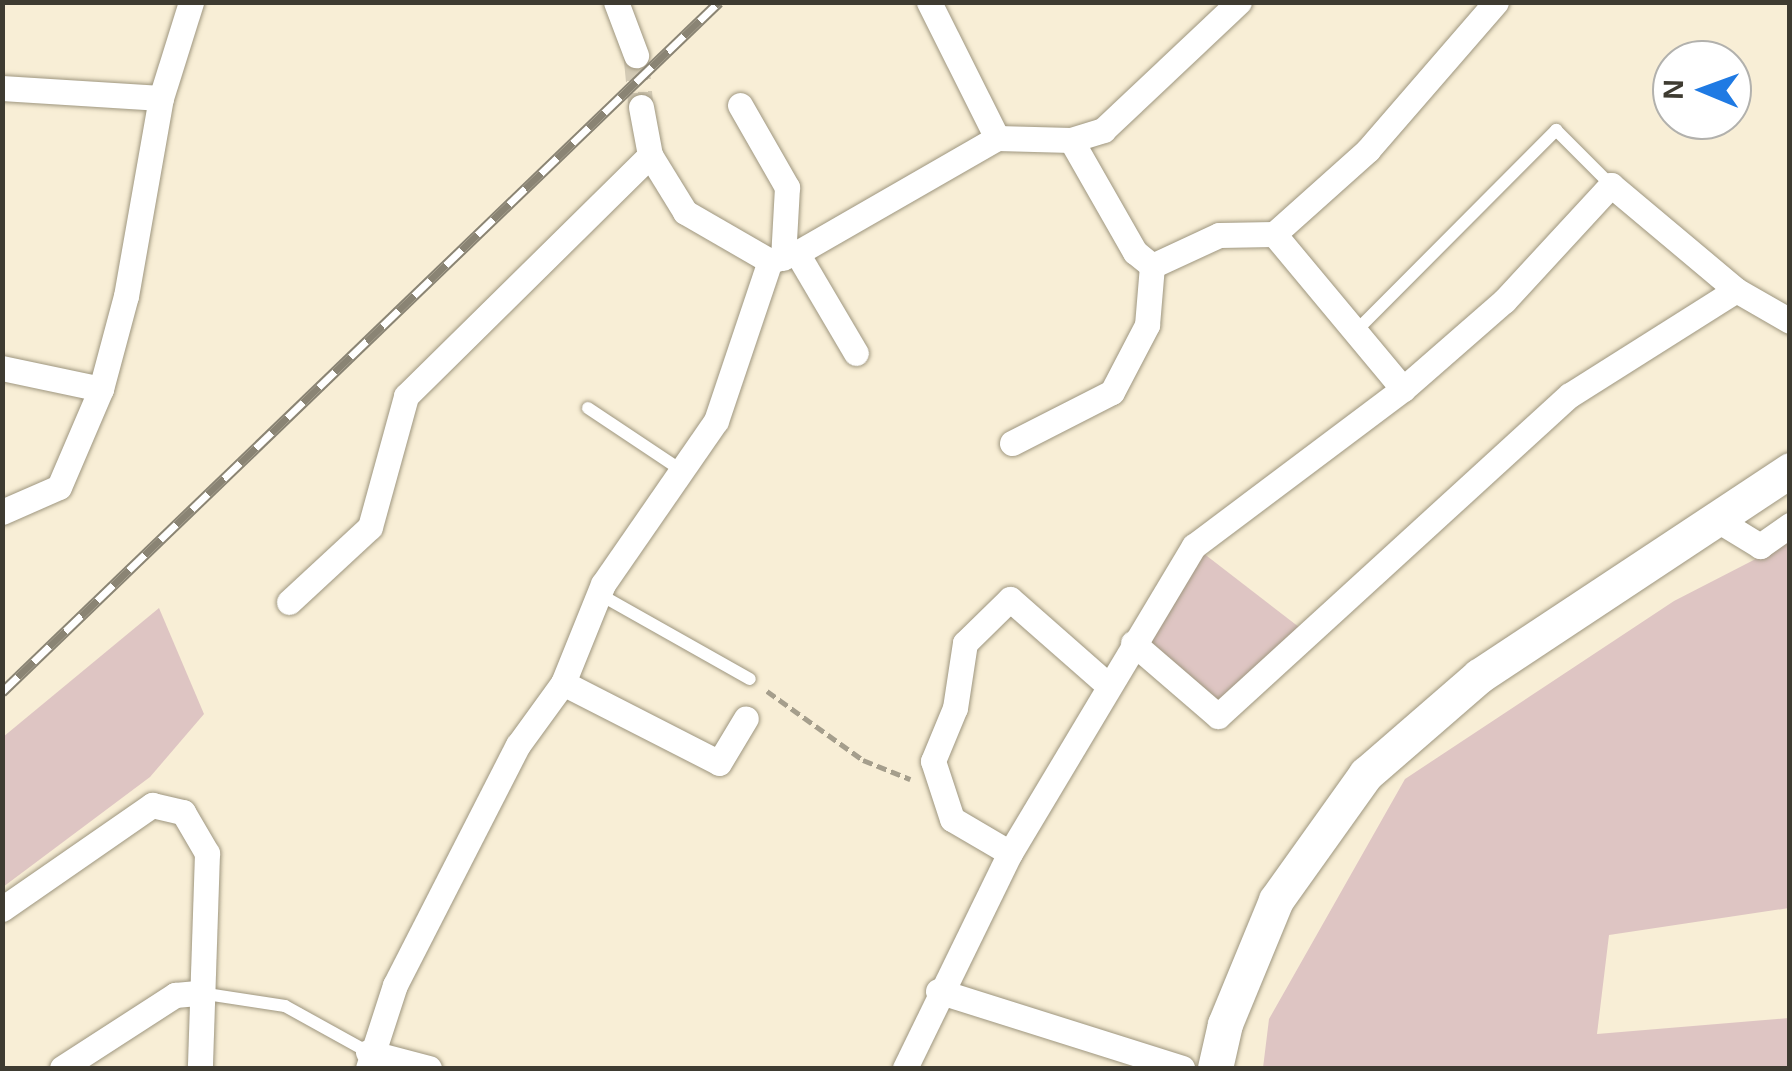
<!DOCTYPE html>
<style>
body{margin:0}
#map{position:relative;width:1792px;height:1071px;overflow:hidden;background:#f8eed6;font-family:Arial,sans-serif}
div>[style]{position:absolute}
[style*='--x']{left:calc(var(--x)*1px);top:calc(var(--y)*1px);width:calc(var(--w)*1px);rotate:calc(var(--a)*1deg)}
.green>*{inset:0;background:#dec5c3}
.street-tunnel>*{height:25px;margin-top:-12.5px;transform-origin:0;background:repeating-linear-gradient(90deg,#d3cab5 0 25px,transparent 0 37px)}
.path>*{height:5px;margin-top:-2.5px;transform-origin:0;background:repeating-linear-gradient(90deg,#a59e8c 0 10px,transparent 0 15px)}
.roads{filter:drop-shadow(0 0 2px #9e967f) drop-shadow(0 0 2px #9e967f)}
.lane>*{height:12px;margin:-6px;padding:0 6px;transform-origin:6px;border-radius:6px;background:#fff}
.street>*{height:25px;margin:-12.5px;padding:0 12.5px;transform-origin:12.5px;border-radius:12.5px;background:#fff}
.secondary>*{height:35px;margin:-17.5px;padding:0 17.5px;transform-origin:17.5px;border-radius:17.5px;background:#fff}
.rail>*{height:11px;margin-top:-5.5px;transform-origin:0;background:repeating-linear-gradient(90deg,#fff 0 22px,#8a8474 0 44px);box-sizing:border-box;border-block:2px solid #8a8474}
span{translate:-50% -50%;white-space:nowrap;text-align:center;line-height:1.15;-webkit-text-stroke:9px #fff;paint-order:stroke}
.frame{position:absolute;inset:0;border:5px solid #3e3b31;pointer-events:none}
.north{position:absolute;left:1652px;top:40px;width:100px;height:100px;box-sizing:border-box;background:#fff;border:2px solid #b2b1ad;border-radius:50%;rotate:271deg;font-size:28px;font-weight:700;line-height:40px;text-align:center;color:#3e3b31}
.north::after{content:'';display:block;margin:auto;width:35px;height:45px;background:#1f7ae3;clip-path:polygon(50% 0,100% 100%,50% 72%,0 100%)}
</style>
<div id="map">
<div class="green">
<i style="clip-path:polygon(1789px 542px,1789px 908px,1609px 935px,1597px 1034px,1789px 1018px,1789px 1068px,1263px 1068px,1269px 1019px,1405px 779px,1674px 601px)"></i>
<i style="clip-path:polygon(1194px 546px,1308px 634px,1218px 716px,1133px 643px)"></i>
<i style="clip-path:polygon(159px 608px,204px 714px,150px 777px,3px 887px,3px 737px)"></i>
</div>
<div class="street-tunnel">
<i style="--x:636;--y:55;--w:52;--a:84.5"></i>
</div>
<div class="path">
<i style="--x:767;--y:691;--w:118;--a:35.7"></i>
<i style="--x:863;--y:760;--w:51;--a:22"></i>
</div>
<div class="roads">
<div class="lane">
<i style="--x:1356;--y:331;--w:284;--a:-45.1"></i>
<i style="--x:1556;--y:130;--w:78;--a:45"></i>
<i style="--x:588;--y:408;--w:112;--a:33.7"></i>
<i style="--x:599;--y:594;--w:173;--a:29.4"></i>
<i style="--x:200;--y:993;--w:86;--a:8.7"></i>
<i style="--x:285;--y:1006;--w:95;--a:29"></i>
</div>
<div class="street">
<i style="--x:616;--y:2;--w:57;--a:69.3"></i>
<i style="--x:1496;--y:2;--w:196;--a:130.9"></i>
<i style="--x:1368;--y:150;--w:126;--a:138.2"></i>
<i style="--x:1274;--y:234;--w:202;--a:50.2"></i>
<i style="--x:1403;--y:389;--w:134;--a:-41.1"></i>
<i style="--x:1504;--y:301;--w:158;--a:-47.3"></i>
<i style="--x:1611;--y:185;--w:163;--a:40"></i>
<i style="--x:1736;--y:290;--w:62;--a:29.9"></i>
<i style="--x:2;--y:88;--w:159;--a:3.6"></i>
<i style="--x:740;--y:105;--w:95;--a:60.2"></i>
<i style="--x:787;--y:187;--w:71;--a:93.2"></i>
<i style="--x:641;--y:107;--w:49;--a:79.4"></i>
<i style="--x:997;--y:138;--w:74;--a:1.5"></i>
<i style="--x:1071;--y:140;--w:34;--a:-17"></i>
<i style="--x:1103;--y:130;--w:187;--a:-43.3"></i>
<i style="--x:1071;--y:140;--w:129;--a:60.3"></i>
<i style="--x:1135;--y:252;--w:22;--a:39"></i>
<i style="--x:1152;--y:266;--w:74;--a:-24.8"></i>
<i style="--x:1219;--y:235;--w:55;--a:-1"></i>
<i style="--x:797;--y:253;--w:116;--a:59.5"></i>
<i style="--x:2;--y:368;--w:101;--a:12"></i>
<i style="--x:1012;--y:443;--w:112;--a:-27"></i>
<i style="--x:1112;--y:392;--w:76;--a:-62.4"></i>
<i style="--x:1147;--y:325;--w:59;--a:-85.2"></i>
<i style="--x:2;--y:512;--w:62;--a:-23.7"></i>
<i style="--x:59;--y:487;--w:107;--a:-66.8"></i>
<i style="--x:101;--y:389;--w:96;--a:-75"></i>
<i style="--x:126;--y:296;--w:201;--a:-80"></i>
<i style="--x:161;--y:98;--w:101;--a:-72.6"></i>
<i style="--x:1716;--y:519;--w:52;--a:31.5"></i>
<i style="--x:1760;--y:546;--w:37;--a:-35"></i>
<i style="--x:289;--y:602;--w:110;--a:-42.8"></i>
<i style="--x:370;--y:527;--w:136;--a:-74.6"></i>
<i style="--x:406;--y:396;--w:343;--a:-44.6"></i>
<i style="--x:650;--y:155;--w:67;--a:58.4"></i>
<i style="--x:685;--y:212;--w:98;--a:30"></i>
<i style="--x:770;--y:261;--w:28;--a:-17"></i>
<i style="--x:797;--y:253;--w:231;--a:-29.9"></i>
<i style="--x:997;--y:138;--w:152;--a:-116.6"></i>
<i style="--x:1133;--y:643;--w:112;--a:40.7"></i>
<i style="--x:1218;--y:716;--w:476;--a:-42.4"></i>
<i style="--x:1570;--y:395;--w:196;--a:-32.3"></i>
<i style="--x:563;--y:683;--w:175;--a:27.1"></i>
<i style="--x:719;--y:763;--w:52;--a:-59"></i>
<i style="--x:1010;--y:853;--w:67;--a:-149.6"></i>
<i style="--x:952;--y:819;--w:61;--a:-108.1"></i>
<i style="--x:933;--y:761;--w:57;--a:-67.5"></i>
<i style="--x:955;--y:708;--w:66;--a:-81.3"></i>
<i style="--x:965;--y:643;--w:63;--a:-44.4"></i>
<i style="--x:1010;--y:599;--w:130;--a:41.3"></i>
<i style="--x:2;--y:909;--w:183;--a:-34.7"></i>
<i style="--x:152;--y:805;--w:32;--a:13"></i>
<i style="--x:183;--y:812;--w:48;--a:59.7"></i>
<i style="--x:207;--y:853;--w:215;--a:91.9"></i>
<i style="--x:938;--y:991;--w:256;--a:17.5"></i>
<i style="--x:368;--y:1052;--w:63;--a:14.7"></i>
<i style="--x:62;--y:1068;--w:135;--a:-32.9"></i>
<i style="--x:175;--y:995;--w:25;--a:-5"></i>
<i style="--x:368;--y:1068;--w:87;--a:-72"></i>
<i style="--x:395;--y:985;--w:270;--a:-62.9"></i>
<i style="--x:518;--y:745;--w:77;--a:-54"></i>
<i style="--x:563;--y:683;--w:107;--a:-68"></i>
<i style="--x:603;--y:584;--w:198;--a:-55.3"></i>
<i style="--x:716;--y:421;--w:169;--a:-71.4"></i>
<i style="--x:905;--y:1068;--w:239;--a:-64"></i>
<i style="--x:1010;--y:853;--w:358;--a:-59.1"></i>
<i style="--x:1194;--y:546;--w:261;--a:-36.9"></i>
</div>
<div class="secondary">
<i style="--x:1215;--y:1068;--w:45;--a:-77.2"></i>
<i style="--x:1225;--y:1024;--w:134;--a:-67.6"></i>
<i style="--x:1276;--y:900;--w:155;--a:-54.5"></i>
<i style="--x:1366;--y:774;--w:150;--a:-40.9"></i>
<i style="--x:1479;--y:676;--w:373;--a:-33.5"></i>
</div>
</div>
<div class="rail">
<i style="--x:2;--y:692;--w:995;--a:-43.9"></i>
</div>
<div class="frame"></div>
<div class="north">N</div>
</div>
